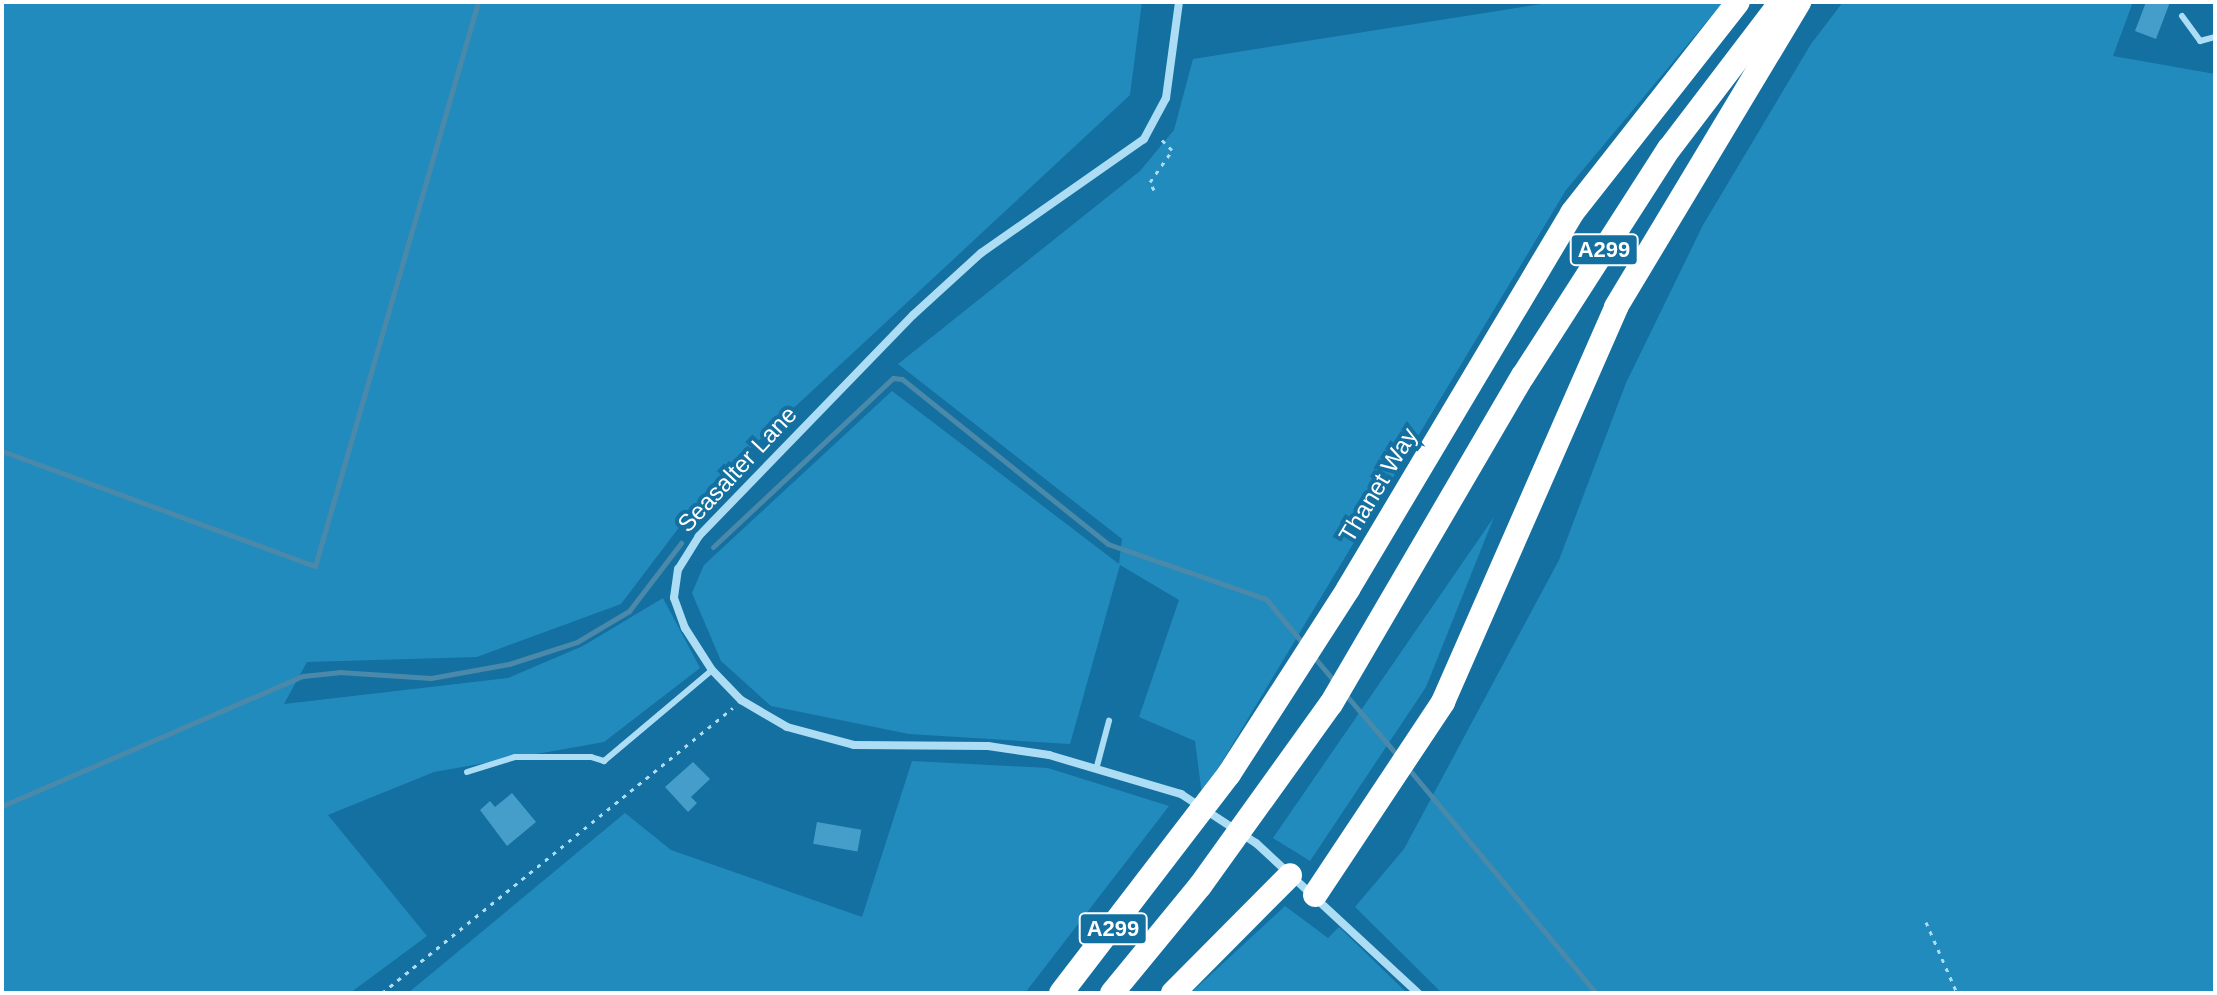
<!DOCTYPE html>
<style>
body{margin:0}
#map{position:relative;width:2217px;height:995px;overflow:hidden;background:#1370a0;font-family:Arial,sans-serif}
div>[style]{position:absolute}
[style*='--x']{left:calc(var(--x)*1px);top:calc(var(--y)*1px);width:calc(var(--w)*1px);rotate:calc(var(--a)*1deg)}
.green>*{inset:0;background:#228bbd}
.stream>*{height:5px;margin:-2.5px;padding:0 2.5px;transform-origin:2.5px;border-radius:2.5px;background:#4a89a9}
.building>*{inset:0;background:#459ec9;transform-origin:0 0}
.path>*{height:3px;margin-top:-1.5px;transform-origin:0;background:repeating-linear-gradient(90deg,#acddf4 0 4px,transparent 0 10px)}
.lane>*{height:6px;margin:-3px;padding:0 3px;transform-origin:3px;border-radius:3px;background:#acddf4}
.street>*{height:8px;margin:-4px;padding:0 4px;transform-origin:4px;border-radius:4px;background:#acddf4}
.highway>*{height:24px;margin:-12px;padding:0 12px;transform-origin:12px;border-radius:12px;background:#fff}
span{translate:-50% -50%;white-space:nowrap;text-align:center;line-height:1.15;-webkit-text-stroke:8px #1370a0;paint-order:stroke}
.shield-label span{padding:2px 6px;background:#1370a0;border:2px solid;border-radius:6px;-webkit-text-stroke-width:0}
.shield-label{font-size:22px;color:#fff;font-weight:700}
.street-label{font-size:24px;color:#fff}
.frame{position:absolute;inset:0;border:4px solid #fff;pointer-events:none}
</style>
<div id="map">
<div class="green">
<i style="clip-path:polygon(2px 2px,1142px 2px,1130px 95px,712px 484px,621px 604px,477px 657px,307px 662px,284px 704px,508px 678px,583px 646px,663px 598px,700px 668px,604px 742px,434px 772px,328px 815px,427px 936px,350px 993px,2px 993px)"></i>
<i style="clip-path:polygon(1554px 2px,1723px 2px,1566px 190px,1202px 795px,1195px 741px,1139px 717px,1179px 600px,1120px 565px,1070px 744px,909px 734px,771px 706px,721px 661px,692px 593px,704px 565px,892px 391px,1119px 564px,1122px 539px,898px 364px,1140px 171px,1174px 130px,1193px 59px)"></i>
<i style="clip-path:polygon(1843px 2px,2133px 2px,2113px 56px,2215px 74px,2215px 993px,1442px 993px,1355px 907px,1404px 849px,1559px 560px,1626px 383px,1703px 225px,1811px 44px)"></i>
<i style="clip-path:polygon(1494px 517px,1426px 687px,1310px 861px,1273px 838px)"></i>
<i style="clip-path:polygon(912px 761px,1048px 768px,1169px 806px,1025px 993px,408px 993px,625px 813px,671px 850px,862px 917px)"></i>
<i style="clip-path:polygon(1285px 906px,1328px 938px,1339px 927px,1407px 993px,1191px 993px)"></i>
</div>
<div class="stream">
<i style="--x:2;--y:451;--w:333;--a:20.2"></i>
<i style="--x:315;--y:566;--w:587;--a:-73.88"></i>
<i style="--x:713;--y:547;--w:247;--a:-43.2"></i>
<i style="--x:893;--y:378;--w:9;--a:6"></i>
<i style="--x:902;--y:379;--w:264;--a:38.7"></i>
<i style="--x:1108;--y:544;--w:167;--a:19.2"></i>
<i style="--x:1266;--y:599;--w:61;--a:50.3"></i>
<i style="--x:1314;--y:657;--w:34;--a:50"></i>
<i style="--x:1345;--y:694;--w:82;--a:49.5"></i>
<i style="--x:1407;--y:767;--w:295;--a:50.1"></i>
<i style="--x:2;--y:806;--w:328;--a:-23.4"></i>
<i style="--x:303;--y:676;--w:36;--a:-6"></i>
<i style="--x:339;--y:672;--w:92;--a:3.7"></i>
<i style="--x:431;--y:678;--w:79;--a:-10.2"></i>
<i style="--x:509;--y:664;--w:71;--a:-17.9"></i>
<i style="--x:577;--y:642;--w:61;--a:-30.8"></i>
<i style="--x:629;--y:611;--w:86;--a:-52.6"></i>
</div>
<div class="building">
<i style="clip-path:polygon(2146px 2px,2170px 2px,2156px 39px,2135px 31px)"></i>
<i style="clip-path:polygon(693px 762px,710px 779px,691px 797px,697px 803px,688px 812px,665px 787px)"></i>
<i style="clip-path:polygon(512px 793px,536px 822px,507px 846px,480px 810px,490px 801px,495px 807px)"></i>
<i style="left:817px;top:822px;width:45px;height:22px;rotate:10deg"></i>
</div>
<div class="path">
<i style="--x:1154;--y:190;--w:9;--a:-117"></i>
<i style="--x:1150;--y:182;--w:39;--a:-55"></i>
<i style="--x:1172;--y:150;--w:17;--a:-135"></i>
<i style="--x:1926;--y:922;--w:77;--a:66.4"></i>
<i style="--x:382;--y:993;--w:452;--a:-39.1"></i>
</div>
<div class="lane">
<i style="--x:2182;--y:16;--w:31;--a:54"></i>
<i style="--x:2200;--y:41;--w:16;--a:-15"></i>
<i style="--x:1097;--y:766;--w:47;--a:-75.1"></i>
<i style="--x:467;--y:772;--w:50;--a:-17.4"></i>
<i style="--x:515;--y:757;--w:76;--a:0"></i>
<i style="--x:591;--y:757;--w:14;--a:17"></i>
<i style="--x:604;--y:761;--w:141;--a:-40.1"></i>
</div>
<div class="street">
<i style="--x:1179;--y:2;--w:97;--a:97.7"></i>
<i style="--x:1166;--y:98;--w:47;--a:118.2"></i>
<i style="--x:1144;--y:139;--w:199;--a:145"></i>
<i style="--x:981;--y:253;--w:92;--a:137.6"></i>
<i style="--x:913;--y:315;--w:308;--a:134.1"></i>
<i style="--x:699;--y:536;--w:39;--a:122"></i>
<i style="--x:678;--y:569;--w:29;--a:98"></i>
<i style="--x:674;--y:598;--w:32;--a:70"></i>
<i style="--x:685;--y:628;--w:50;--a:57.3"></i>
<i style="--x:712;--y:670;--w:42;--a:46"></i>
<i style="--x:741;--y:700;--w:53;--a:30.4"></i>
<i style="--x:787;--y:727;--w:69;--a:15"></i>
<i style="--x:854;--y:745;--w:134;--a:0.4"></i>
<i style="--x:988;--y:746;--w:62;--a:8.4"></i>
<i style="--x:1049;--y:755;--w:138;--a:16.5"></i>
<i style="--x:1181;--y:794;--w:90;--a:33.2"></i>
<i style="--x:1256;--y:843;--w:221;--a:42.8"></i>
</div>
<div class="highway">
<i style="--x:1315;--y:895;--w:232;--a:-56.4"></i>
<i style="--x:1443;--y:702;--w:431;--a:-66.3"></i>
<i style="--x:1616;--y:307;--w:356;--a:-59"></i>
<i style="--x:1061;--y:993;--w:276;--a:-52.5"></i>
<i style="--x:1229;--y:774;--w:220;--a:-57.2"></i>
<i style="--x:1348;--y:589;--w:438;--a:-59.2"></i>
<i style="--x:1572;--y:213;--w:268;--a:-51.8"></i>
<i style="--x:1112;--y:993;--w:139;--a:-50.6"></i>
<i style="--x:1200;--y:886;--w:224;--a:-54.3"></i>
<i style="--x:1331;--y:704;--w:380;--a:-59.7"></i>
<i style="--x:1523;--y:376;--w:270;--a:-57.3"></i>
<i style="--x:1669;--y:149;--w:185;--a:-52.7"></i>
<i style="--x:1173;--y:993;--w:166;--a:-45.2"></i>
</div>
<div class="shield-label">
<span style="left:1604px;top:250px">A299</span>
<span style="left:1113px;top:929px">A299</span>
</div>
<div class="street-label">
<span style="left:737px;top:469px;rotate:-47deg">Seasalter Lane</span>
<span style="left:1378px;top:485px;rotate:-59deg">Thanet Way</span>
</div>
<div class="frame"></div>
</div>
